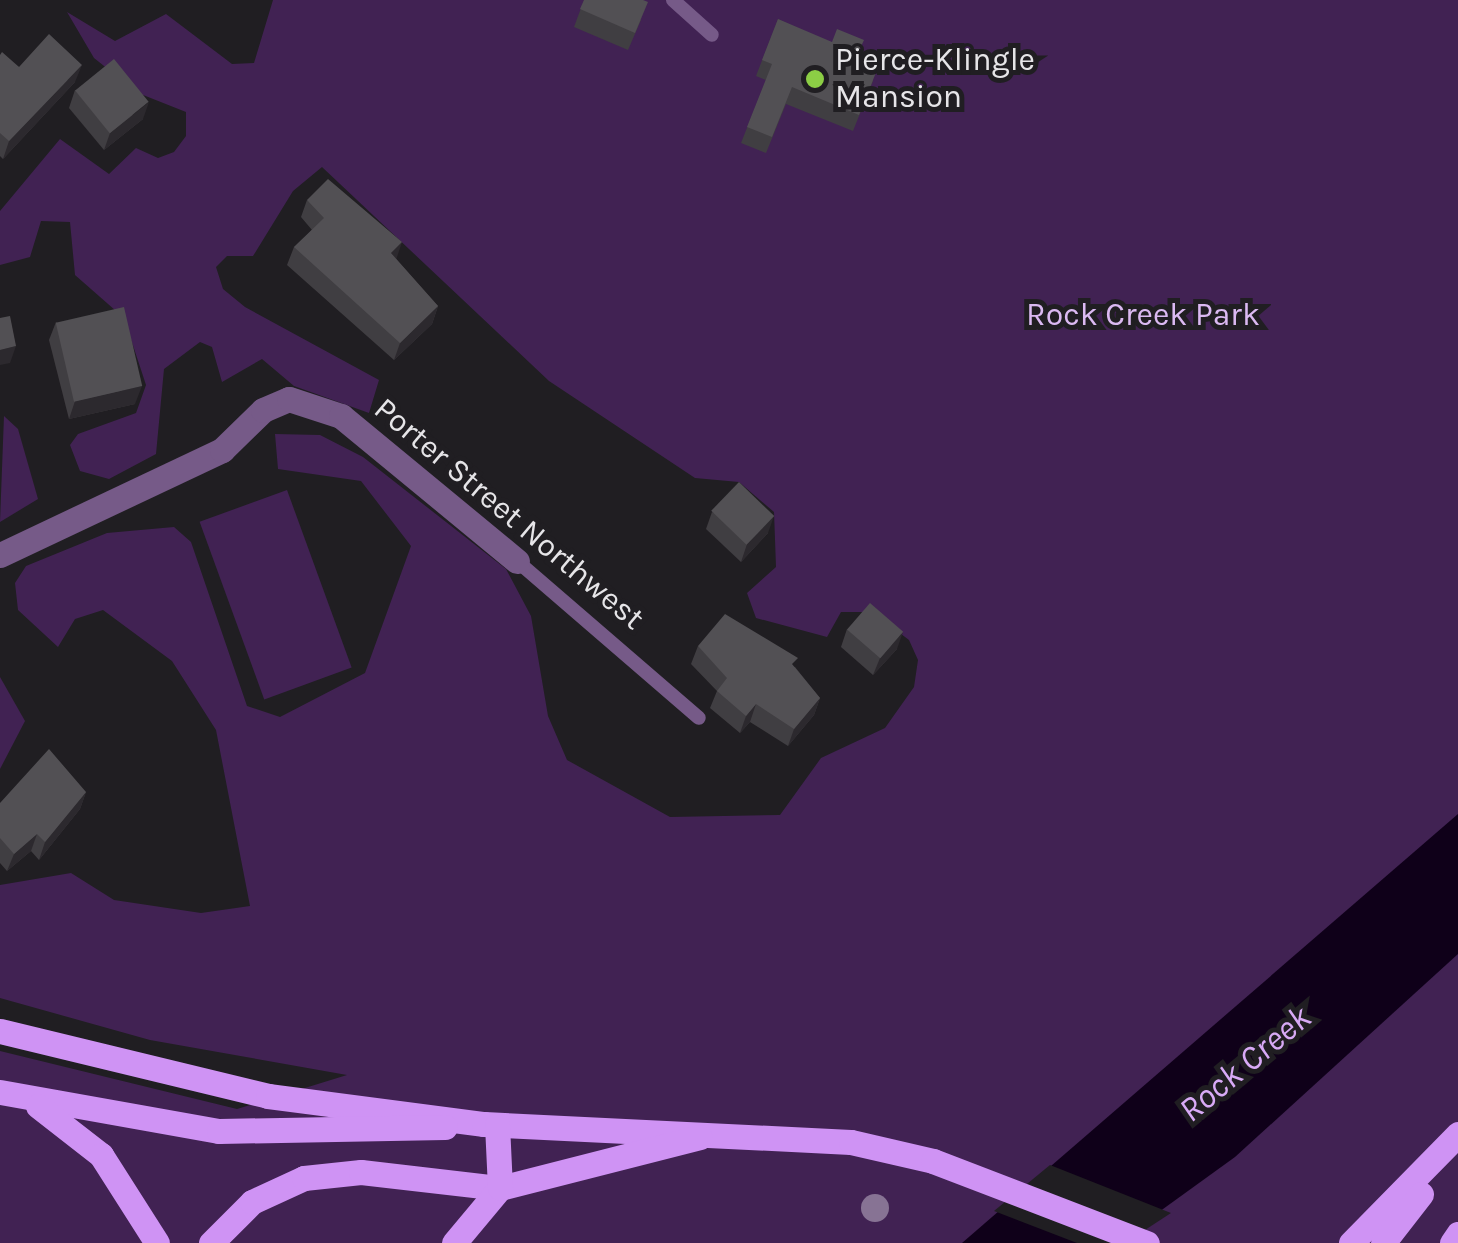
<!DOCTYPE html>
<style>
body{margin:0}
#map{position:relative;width:1458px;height:1243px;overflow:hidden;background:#201e22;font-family:Karla,sans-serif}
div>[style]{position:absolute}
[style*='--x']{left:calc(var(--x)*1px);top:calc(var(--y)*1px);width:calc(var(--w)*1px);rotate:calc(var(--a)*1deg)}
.green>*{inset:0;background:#412253;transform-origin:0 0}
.water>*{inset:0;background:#0f0019}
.pier>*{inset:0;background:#201e22}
.lane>*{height:14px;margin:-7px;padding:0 7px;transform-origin:7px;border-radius:7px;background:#765a88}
.street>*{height:25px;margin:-12.5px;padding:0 12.5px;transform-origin:12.5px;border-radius:12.5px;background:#765a88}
.primary>*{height:25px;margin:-12.5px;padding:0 12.5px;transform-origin:12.5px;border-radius:12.5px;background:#cf93f4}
.trees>*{width:28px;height:28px;margin:-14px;border-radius:50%;background:#877394}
.wall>*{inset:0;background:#403e42}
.shaded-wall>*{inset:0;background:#2c292e}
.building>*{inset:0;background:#525054;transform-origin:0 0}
.dots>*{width:28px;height:28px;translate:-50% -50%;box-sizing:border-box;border:5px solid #201e22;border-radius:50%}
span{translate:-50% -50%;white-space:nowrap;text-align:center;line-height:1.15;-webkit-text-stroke:10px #201e22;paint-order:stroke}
.poi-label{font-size:32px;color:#e6e5e8}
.left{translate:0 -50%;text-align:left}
.park-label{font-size:32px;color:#dbb9f2}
.street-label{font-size:32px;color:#e6e5e8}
.water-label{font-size:35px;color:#d8aaf6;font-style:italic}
</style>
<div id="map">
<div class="green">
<i style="clip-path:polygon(273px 0,1458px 0,1458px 1243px,0 1243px,0 1051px,237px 1109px,347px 1075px,150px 1040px,0 998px,0 885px,71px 873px,114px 900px,201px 913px,250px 906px,216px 730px,172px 661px,103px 610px,75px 619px,58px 647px,18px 610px,15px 583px,26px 566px,107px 533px,174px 527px,191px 542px,247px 706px,280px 717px,365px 673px,411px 546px,361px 481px,278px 469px,275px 434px,320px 435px,363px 457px,506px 569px,531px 616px,548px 716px,567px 760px,670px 817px,780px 815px,821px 758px,885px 728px,914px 687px,918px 660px,909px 640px,872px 612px,841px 612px,827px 637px,756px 618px,747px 593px,776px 567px,774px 512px,739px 482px,695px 478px,549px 381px,322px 167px,293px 191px,253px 256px,227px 256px,216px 267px,223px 289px,245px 307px,379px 380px,369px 413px,294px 386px,262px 359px,222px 382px,212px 347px,200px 342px,164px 369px,156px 454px,109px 479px,80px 471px,70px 445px,78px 434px,136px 413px,146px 385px,124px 318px,75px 275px,70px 222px,41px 221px,30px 257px,0 265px,0 211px,60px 139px,109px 174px,136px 148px,158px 158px,174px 152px,186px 136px,186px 112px,138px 93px,94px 58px,67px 12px,115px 41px,166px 14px,232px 64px,254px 63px)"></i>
<i style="clip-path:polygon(4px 416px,18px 429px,38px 499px,0 522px)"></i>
<i style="left:287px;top:490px;width:189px;height:93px;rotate:70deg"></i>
<i style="clip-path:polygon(0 677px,25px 721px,0 769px)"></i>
</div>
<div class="water">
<i style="clip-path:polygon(1458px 814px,1458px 954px,1235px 1157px,1116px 1243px,962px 1243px)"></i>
</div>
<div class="pier">
<i style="clip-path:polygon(1050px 1165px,1171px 1213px,1125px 1243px,1077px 1243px,994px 1211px)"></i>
</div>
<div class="lane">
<i style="--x:673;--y:0;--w:52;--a:41.9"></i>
<i style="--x:517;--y:561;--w:240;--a:40.8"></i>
</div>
<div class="street">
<i style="--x:0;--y:555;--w:246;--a:-25.3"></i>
<i style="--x:222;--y:450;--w:57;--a:-44.3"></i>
<i style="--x:263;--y:410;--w:28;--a:-23"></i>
<i style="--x:289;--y:399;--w:55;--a:18.1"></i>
<i style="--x:341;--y:416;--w:228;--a:39.5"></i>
</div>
<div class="primary">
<i style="--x:0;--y:1031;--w:276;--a:13.6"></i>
<i style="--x:268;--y:1096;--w:218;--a:7.4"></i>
<i style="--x:484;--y:1124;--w:367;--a:2.8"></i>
<i style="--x:851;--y:1142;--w:84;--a:13"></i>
<i style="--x:933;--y:1161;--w:229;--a:21"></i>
<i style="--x:0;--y:1092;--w:222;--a:10.1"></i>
<i style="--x:219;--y:1131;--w:226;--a:-1"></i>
<i style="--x:38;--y:1106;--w:80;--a:37.9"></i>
<i style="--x:101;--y:1155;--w:104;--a:57.5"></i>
<i style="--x:211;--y:1243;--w:58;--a:-45"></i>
<i style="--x:252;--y:1202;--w:57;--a:-24.8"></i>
<i style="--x:304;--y:1178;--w:57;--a:-6"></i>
<i style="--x:361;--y:1172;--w:140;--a:6.6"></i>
<i style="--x:500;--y:1188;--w:206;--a:-14.3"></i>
<i style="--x:454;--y:1243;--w:72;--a:-50.1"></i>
<i style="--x:500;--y:1188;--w:63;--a:-92.7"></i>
<i style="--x:1351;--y:1243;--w:153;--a:-45.5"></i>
<i style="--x:1383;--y:1243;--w:62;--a:-52.2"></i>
<i style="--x:1452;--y:1243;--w:11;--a:-56"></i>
</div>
<div class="trees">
<i style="left:875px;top:1208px"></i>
</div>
<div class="wall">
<i style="clip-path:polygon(584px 0,641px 20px,628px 50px,574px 27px)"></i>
<i style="clip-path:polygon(778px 19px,858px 56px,873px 81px,853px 131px,786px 104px,766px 153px,741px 143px,766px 80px,756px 76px)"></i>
<i style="clip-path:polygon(0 55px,19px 67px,75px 82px,3px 159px,0 156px)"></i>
<i style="clip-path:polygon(75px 90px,143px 119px,104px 150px,69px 108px)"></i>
<i style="clip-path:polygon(307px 200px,396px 259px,438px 306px,432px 324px,394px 360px,287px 265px,294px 247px,312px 230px,301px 217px)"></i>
<i style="clip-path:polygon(56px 322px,135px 404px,69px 419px,49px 340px)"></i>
<i style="clip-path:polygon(712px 512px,768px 533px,741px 562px,706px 529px)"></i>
<i style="clip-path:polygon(847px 629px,897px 649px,873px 675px,841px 647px)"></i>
<i style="clip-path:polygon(698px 646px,795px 667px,820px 698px,814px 715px,788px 746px,750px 722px,740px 733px,710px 708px,717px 691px,691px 664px)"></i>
<i style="clip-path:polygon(86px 792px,80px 809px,39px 860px,31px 851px,7px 871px,0 863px,0 803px)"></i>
</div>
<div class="shaded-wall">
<i style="clip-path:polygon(82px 65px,75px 82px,3px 159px,9px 141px)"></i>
<i style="clip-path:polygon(149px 102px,143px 119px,104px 150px,110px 133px)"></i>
<i style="clip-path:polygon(402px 242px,396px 260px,391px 253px)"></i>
<i style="clip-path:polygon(438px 306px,432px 324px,394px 360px,400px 343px)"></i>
<i style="clip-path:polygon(16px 346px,10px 363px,0 365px,0 350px)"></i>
<i style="clip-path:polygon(142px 386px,135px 404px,69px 419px,75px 401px)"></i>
<i style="clip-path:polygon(774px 516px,768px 533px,741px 562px,747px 544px)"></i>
<i style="clip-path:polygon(903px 632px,897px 649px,873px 675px,880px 658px)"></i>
<i style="clip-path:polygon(820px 698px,814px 715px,788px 746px,794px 729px)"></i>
<i style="clip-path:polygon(756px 704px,750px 722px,740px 733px,746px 716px)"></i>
<i style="clip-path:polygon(86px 792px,80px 809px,39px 860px,45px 842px)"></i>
<i style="clip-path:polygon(37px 834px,31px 851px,7px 871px,14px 854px)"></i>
</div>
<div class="building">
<i style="clip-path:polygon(584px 0,643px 0,648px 2px,635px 33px,580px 9px)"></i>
<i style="clip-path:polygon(778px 19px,832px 42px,837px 29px,864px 40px,857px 55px,879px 65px,859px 115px,792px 87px,772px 137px,747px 127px,772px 64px,762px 60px)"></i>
<i style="clip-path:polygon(49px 34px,82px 65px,9px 141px,0 133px,0 55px,2px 52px,19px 67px)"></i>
<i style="left:114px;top:59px;width:55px;height:50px;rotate:51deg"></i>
<i style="clip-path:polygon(328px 179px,402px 242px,391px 253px,438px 306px,400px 343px,294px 247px,324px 218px,307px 200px)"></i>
<i style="left:124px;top:307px;width:81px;height:70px;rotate:77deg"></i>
<i style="clip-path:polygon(10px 316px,16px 346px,0 350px,0 318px)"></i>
<i style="left:739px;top:482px;width:49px;height:40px;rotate:44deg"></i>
<i style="left:870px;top:603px;width:44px;height:35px;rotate:41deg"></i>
<i style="clip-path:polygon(725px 614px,798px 658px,792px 664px,820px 698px,794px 729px,756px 704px,746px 716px,717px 691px,727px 678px,698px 646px)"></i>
<i style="clip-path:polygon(49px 749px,86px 792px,45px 842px,37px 834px,14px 854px,0 838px,0 803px)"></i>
</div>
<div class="dots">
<i style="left:815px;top:79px;background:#8cce45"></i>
</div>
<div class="poi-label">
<span class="left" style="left:835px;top:79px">Pierce-Klingle<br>Mansion</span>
</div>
<div class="park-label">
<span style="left:1143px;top:315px">Rock Creek Park</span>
</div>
<div class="street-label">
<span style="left:509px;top:514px;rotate:40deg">Porter Street Northwest</span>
</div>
<div class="water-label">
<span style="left:1245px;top:1064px;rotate:-40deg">Rock Creek</span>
</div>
</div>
